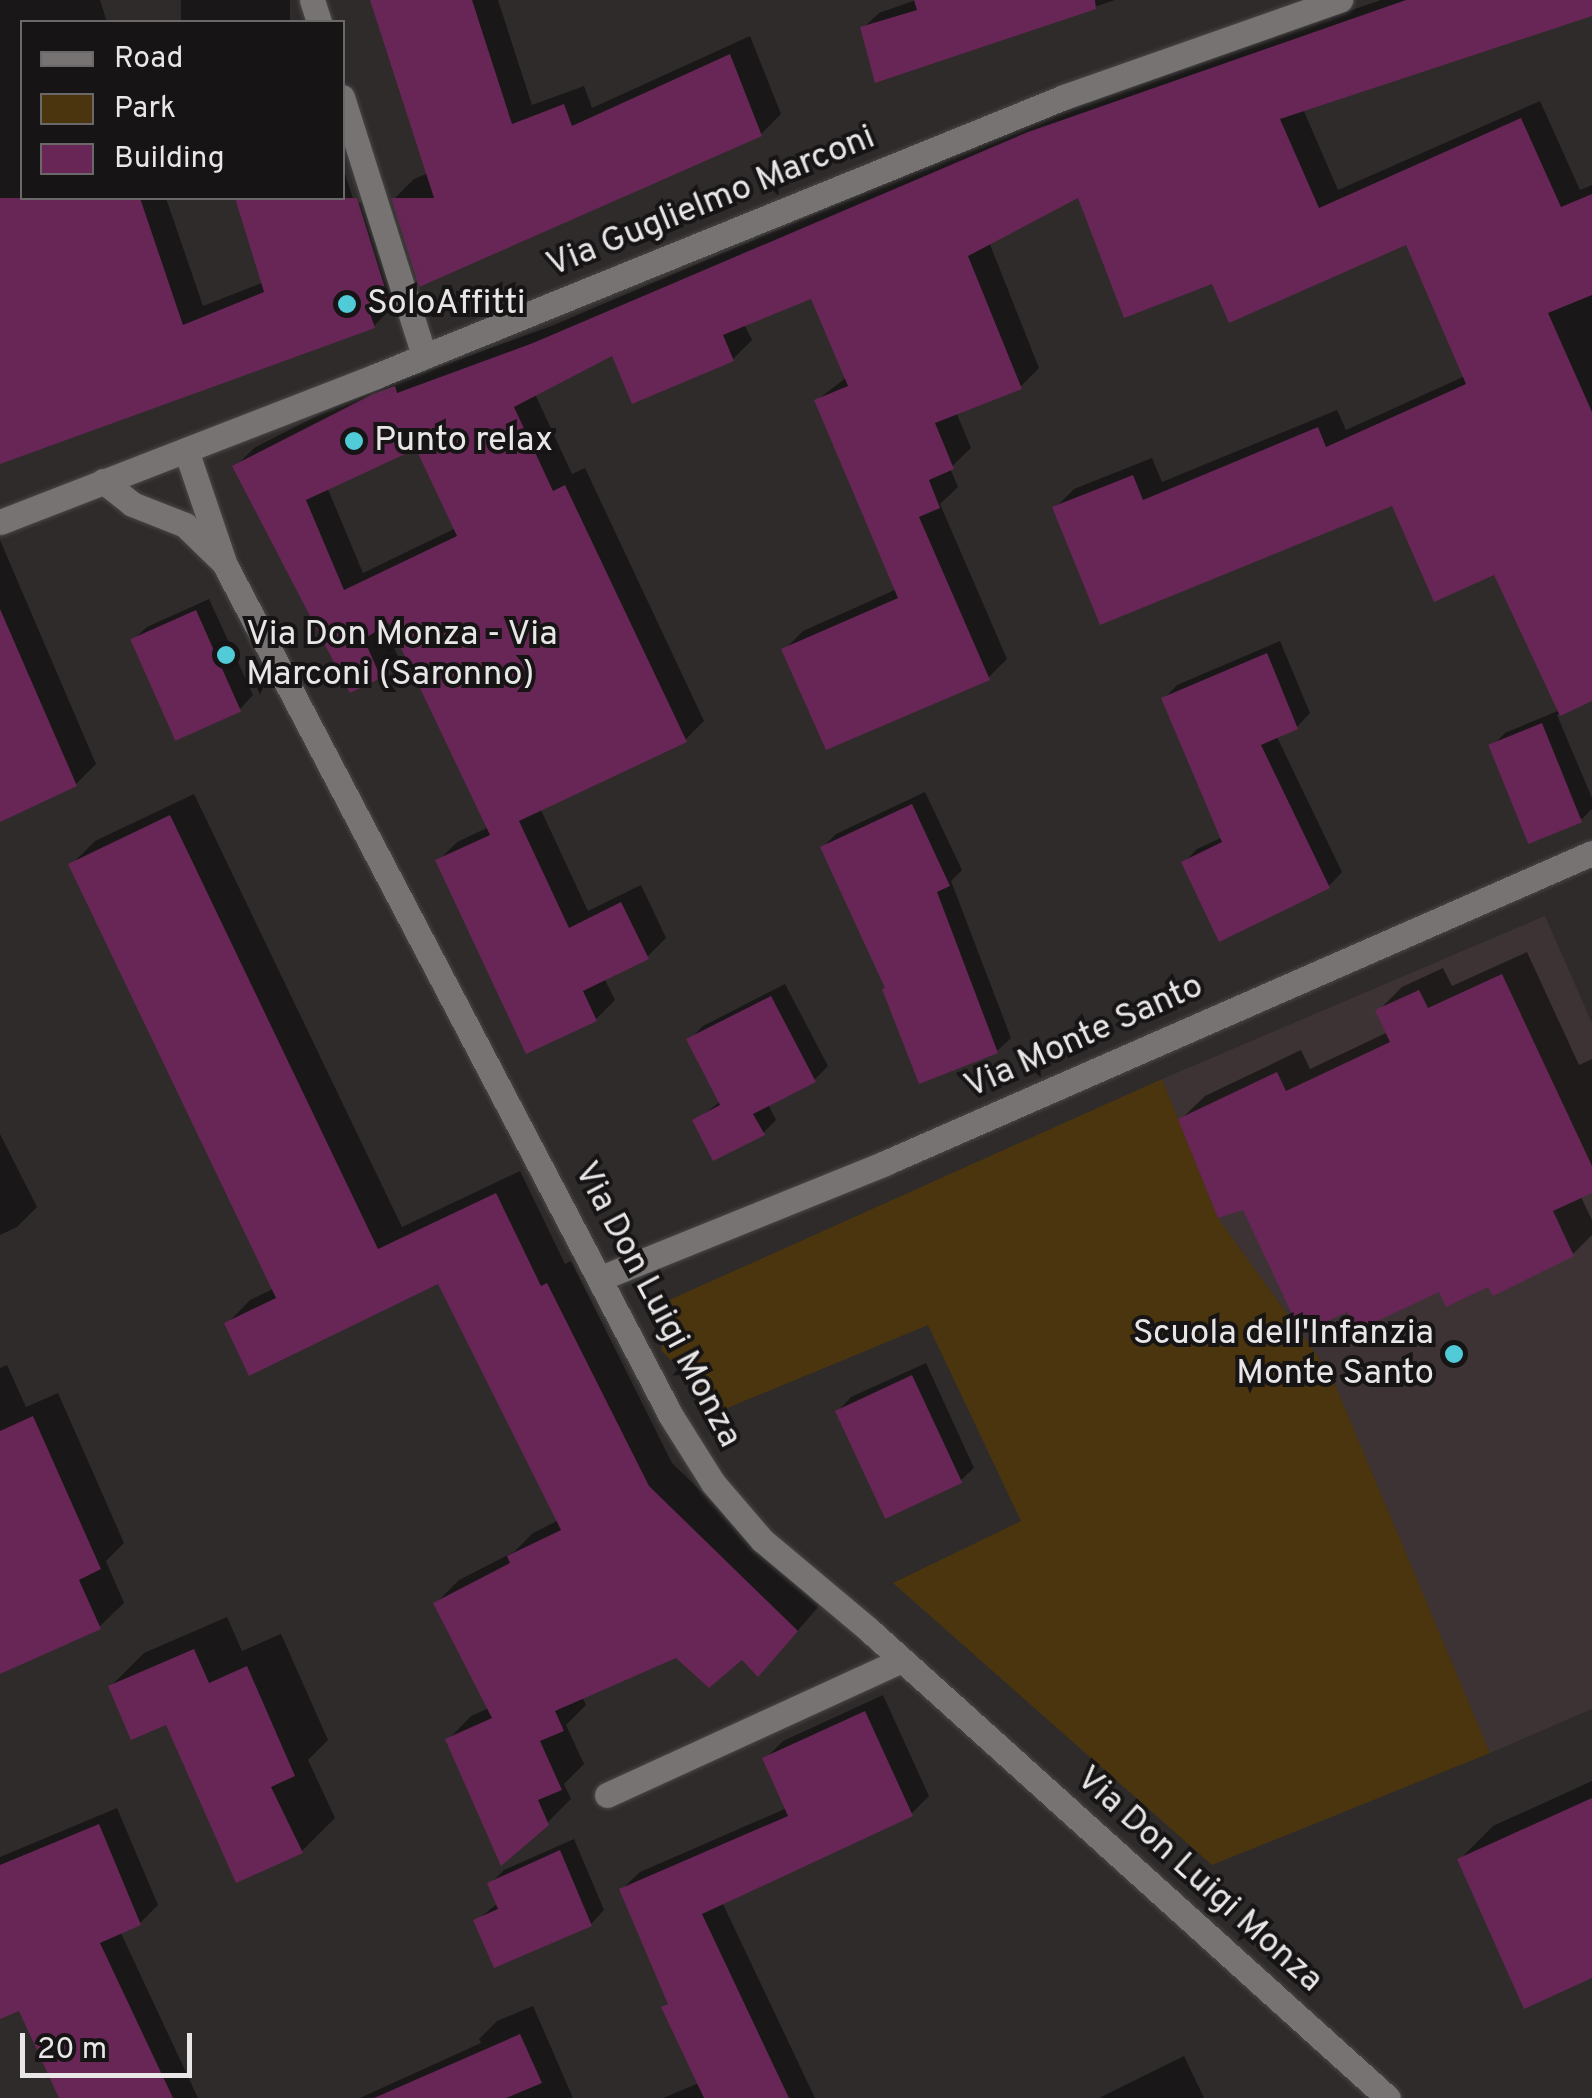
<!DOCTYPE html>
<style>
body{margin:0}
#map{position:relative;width:1592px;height:2098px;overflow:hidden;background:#2f2b2b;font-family:Overpass,sans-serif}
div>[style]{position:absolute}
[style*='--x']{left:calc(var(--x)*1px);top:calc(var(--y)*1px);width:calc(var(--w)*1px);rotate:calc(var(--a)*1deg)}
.built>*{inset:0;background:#3d3334}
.green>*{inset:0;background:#4a350e}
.shadow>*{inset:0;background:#0007;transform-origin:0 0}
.building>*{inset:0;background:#672656;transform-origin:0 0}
.roads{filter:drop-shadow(0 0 2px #494646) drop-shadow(0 0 2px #494646)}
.service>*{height:25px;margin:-12.5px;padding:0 12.5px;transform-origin:12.5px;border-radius:12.5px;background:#777373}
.minor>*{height:25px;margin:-12.5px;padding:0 12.5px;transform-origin:12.5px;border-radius:12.5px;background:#777373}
.dots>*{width:28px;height:28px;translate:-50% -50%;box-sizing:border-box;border:5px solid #161414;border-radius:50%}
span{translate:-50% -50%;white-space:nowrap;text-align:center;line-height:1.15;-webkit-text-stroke:8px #161414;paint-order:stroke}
.street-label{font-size:35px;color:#e8e6e6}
.poi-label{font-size:35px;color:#e8e6e6}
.left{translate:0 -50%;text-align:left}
.right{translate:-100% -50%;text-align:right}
.legend{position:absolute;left:20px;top:20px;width:325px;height:180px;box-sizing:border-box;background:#161414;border:2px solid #6a6868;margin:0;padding:12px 18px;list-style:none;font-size:30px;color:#e8e6e6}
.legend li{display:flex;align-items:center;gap:20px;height:50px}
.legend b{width:50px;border:2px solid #6a6868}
.scale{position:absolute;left:20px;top:2033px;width:172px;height:45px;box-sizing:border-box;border:5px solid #e8e6e6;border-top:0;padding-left:12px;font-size:30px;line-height:35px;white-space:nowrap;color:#e8e6e6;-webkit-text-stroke:8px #161414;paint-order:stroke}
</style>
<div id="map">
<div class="built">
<i style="clip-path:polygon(1545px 916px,1592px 1023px,1592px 1709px,1490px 1753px,1331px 1375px,1218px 1218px,1162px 1079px)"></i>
</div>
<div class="green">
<i style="clip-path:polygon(1162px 1079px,1218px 1218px,1331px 1375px,1490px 1753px,1212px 1865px,893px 1583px,1021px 1521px,928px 1325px,720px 1411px,661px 1350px,667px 1301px)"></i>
</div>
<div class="shadow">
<i style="clip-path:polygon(0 0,100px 0,107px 22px,22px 22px,22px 198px,166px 198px,203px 306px,264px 282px,237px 198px,342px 198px,342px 164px,355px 205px,381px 194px,408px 278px,391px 296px,394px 305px,374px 326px,0 463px)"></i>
<i style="left:181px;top:0;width:109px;height:23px"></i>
<i style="clip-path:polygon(373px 0,498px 0,532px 105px,584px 86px,592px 108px,750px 36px,781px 114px,761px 134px,421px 284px,394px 199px,414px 179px,428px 173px)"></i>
<i style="clip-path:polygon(1115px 0,877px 80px,863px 28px,879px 13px,916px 0)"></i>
<i style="clip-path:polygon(evenodd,1381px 0,1592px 0,1592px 13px,1303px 109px,1338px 190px,1540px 101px,1580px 190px,1592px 185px,1592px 698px,1557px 715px,1592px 798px,1592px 809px,1582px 819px,1492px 746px,1505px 733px,1560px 710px,1495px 572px,1394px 503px,1055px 508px,1074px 489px,1152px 458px,1162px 482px,1337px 410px,1346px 430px,1465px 376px,1407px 241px,1213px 280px,1080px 195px,989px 242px,1039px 368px,1020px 387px,956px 412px,971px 448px,950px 468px,958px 487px,940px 504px,1007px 659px,988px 678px,784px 650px,803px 631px,897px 589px,817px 400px,847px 377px,812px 296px,744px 324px,752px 340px,733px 359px,613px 353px,535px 394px,572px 474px,585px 468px,704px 721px,685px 740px,540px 808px,588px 911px,641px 885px,666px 938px,647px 957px,604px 978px,615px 1000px,596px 1019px,438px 861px,457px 842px,489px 827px,390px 619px,384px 623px,398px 657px,379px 676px,235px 467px,254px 448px,395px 376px,414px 369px,416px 375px,554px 325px,1049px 114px,1381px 0,418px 445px,456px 528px,363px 573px,327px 487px,418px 445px)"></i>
<i style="clip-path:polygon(0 540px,96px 764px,76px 784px,0 819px)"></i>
<i style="clip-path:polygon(209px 599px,253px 695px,240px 709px,133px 640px,147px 627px)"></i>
<i style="clip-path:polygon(1280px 641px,1310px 713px,1297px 727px,1276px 735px,1342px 872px,1329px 886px,1184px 863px,1197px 849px,1223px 837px,1164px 699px,1177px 685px)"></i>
<i style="clip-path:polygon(925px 792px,962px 870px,951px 881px,1011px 1038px,997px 1051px,823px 847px,836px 834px)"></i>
<i style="clip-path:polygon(194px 794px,402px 1227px,520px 1171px,565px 1264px,571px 1261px,672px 1463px,819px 1606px,781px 1650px,742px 1657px,676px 1655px,582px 1697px,586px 1705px,566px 1725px,584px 1764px,564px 1784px,571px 1799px,547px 1823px,448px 1740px,471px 1716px,489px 1708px,436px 1603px,459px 1580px,514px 1552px,533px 1533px,559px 1520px,439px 1281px,227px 1324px,250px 1300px,275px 1288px,71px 865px,95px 841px)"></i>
<i style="clip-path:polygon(1527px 952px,1579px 1065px,1592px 1059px,1592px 1190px,1580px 1195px,1592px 1220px,1592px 1235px,1573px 1254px,1349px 1308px,1245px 1207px,1181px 1119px,1205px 1096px,1301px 1050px,1310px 1069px,1388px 1032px,1378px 1011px,1402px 987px,1443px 968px,1452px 986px)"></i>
<i style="clip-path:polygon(785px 984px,828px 1066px,814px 1080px,768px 1104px,776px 1120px,763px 1133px,695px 1121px,721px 1101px,689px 1040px,703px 1026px)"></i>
<i style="clip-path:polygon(0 1134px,37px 1207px,17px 1227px,0 1235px)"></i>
<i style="clip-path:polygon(926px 1363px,974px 1468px,960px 1481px,838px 1411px,851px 1397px)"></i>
<i style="clip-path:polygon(7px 1365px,26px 1407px,58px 1393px,124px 1543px,106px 1561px,124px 1603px,99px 1627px,0 1666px,0 1368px)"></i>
<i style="clip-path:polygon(227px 1617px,242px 1651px,281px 1634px,328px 1740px,308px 1760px,335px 1818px,302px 1851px,167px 1722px,110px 1687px,144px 1653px)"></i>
<i style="clip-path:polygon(883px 1695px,929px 1796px,911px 1814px,722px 1902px,815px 2098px,663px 2098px,699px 2083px,664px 2007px,670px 2002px,622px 1889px,640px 1872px,787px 1808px,765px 1759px,783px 1741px)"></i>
<i style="clip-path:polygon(1592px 1781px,1592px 1975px,1460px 1859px,1493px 1826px)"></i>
<i style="clip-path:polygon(117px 1808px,158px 1905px,140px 1923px,120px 1931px,198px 2098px,62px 2098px,20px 2008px,0 2005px,0 1857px)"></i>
<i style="clip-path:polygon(574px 1839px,604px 1910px,591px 1924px,476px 1921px,498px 1903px,490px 1884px,504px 1870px)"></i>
<i style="clip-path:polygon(533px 2006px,573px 2098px,360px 2098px,481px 2043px,479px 2039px,497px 2021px)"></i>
<i style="clip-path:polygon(1184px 2056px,1204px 2098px,1099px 2098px)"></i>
</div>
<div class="building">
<i style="clip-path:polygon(370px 0,472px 0,512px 124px,564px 104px,572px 126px,730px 54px,762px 136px,419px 287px,391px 198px,434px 198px)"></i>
<i style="clip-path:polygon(914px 0,1095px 0,1096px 9px,875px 83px,860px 27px,917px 10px)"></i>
<i style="clip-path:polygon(evenodd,1406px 0,1592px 0,1592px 16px,1280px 119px,1319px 208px,1521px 118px,1561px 207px,1592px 194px,1592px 295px,1548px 313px,1592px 412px,1592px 701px,1560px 716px,1494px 575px,1434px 602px,1392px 506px,1100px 625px,1052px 507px,1133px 475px,1143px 500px,1318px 427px,1326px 447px,1466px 384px,1406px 245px,1229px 323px,1212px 284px,1124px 318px,1078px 198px,968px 256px,1022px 389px,935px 423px,954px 469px,929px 480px,940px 508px,919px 517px,990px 680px,826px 750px,781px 649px,898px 598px,814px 400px,848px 386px,811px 299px,723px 335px,734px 361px,632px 404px,612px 356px,514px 407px,553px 491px,565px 485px,687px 742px,519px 821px,569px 928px,621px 902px,649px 959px,583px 991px,597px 1021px,526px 1054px,435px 860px,490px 835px,389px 623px,364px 639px,381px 678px,350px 693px,232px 466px,373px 394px,395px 386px,397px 393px,533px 343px,1028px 132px,1406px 0,416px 449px,457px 536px,344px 590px,306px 500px,416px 449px)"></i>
<i style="clip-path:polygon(0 198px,140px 198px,183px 325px,264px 292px,235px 198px,357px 198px,389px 301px,369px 310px,375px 328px,0 464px)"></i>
<i style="clip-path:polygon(0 609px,77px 786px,0 822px)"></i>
<i style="left:196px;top:610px;width:111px;height:72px;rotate:66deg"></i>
<i style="clip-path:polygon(1267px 653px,1298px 729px,1261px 745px,1330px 888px,1219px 942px,1181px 862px,1222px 842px,1161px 698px)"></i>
<i style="left:1542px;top:723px;width:107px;height:58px;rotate:68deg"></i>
<i style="clip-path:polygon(912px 804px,950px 886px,937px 892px,998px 1053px,919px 1084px,882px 989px,885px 988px,820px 847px)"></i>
<i style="clip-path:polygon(170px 815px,378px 1249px,496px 1193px,541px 1286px,547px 1283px,649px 1486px,798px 1631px,758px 1677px,742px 1660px,709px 1688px,676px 1658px,555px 1711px,564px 1731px,540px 1741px,562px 1790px,538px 1800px,549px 1825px,501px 1866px,445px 1739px,492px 1718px,433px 1603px,510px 1563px,507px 1556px,561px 1530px,438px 1284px,249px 1376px,224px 1323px,276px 1298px,68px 864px)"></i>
<i style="clip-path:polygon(1502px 974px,1592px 1166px,1592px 1193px,1553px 1211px,1574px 1256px,1493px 1296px,1488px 1287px,1446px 1307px,1439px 1292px,1356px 1331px,1347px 1312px,1301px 1333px,1243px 1210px,1218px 1218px,1178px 1119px,1277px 1072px,1286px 1091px,1390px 1042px,1375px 1010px,1419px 990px,1428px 1008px)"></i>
<i style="clip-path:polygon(771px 996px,816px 1082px,753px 1114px,765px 1135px,713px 1161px,692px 1120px,720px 1105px,686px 1039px)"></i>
<i style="left:912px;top:1375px;width:119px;height:85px;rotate:65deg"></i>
<i style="clip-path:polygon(33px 1416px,101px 1569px,79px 1580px,101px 1629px,0 1674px,0 1431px)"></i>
<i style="clip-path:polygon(194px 1649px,209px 1683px,247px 1666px,295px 1776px,271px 1787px,303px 1853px,236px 1883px,166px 1725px,131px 1740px,108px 1686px)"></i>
<i style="clip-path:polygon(865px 1711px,913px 1816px,702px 1914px,789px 2098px,704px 2098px,661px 2007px,668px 2004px,619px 1889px,788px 1816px,762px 1758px)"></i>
<i style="clip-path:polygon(1592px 1798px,1592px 1978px,1524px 2009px,1457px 1859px)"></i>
<i style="clip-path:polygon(99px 1824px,141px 1925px,100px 1943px,173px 2098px,59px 2098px,19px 2011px,0 2019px,0 1865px)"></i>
<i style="clip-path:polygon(560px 1850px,592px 1926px,494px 1968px,473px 1920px,498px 1909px,487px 1883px)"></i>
<i style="clip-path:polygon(520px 2034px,542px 2083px,506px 2098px,374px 2098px)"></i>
</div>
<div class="roads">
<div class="service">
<i style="--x:607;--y:1795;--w:324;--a:-24.6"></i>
</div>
<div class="minor">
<i style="--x:312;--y:0;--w:23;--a:72"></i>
<i style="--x:342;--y:97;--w:272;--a:72.4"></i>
<i style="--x:186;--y:450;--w:121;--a:71.3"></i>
<i style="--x:225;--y:565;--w:961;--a:62.34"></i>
<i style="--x:671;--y:1416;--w:79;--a:57.9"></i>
<i style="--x:713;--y:1483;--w:75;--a:49.3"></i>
<i style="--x:762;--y:1540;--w:138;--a:40"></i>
<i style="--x:868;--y:1629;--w:700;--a:42.05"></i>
<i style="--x:103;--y:481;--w:37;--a:38"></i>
<i style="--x:132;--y:504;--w:57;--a:21.6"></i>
<i style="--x:185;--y:525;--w:52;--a:44.2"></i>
<i style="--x:0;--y:522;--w:403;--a:-21.2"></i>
<i style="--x:376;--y:376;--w:742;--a:-22.07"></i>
<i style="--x:1064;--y:97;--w:293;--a:-19.4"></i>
<i style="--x:601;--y:1278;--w:306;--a:-22"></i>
<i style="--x:885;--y:1163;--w:772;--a:-23.68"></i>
</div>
</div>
<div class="dots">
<i style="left:347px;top:304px;background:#52cbd8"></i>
<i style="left:354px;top:441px;background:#52cbd8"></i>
<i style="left:226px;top:655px;background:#52cbd8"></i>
<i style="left:1454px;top:1354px;background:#52cbd8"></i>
</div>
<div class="street-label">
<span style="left:711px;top:202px;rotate:-22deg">Via Guglielmo Marconi</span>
<span style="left:1084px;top:1037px;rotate:-24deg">Via Monte Santo</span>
<span style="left:657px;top:1305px;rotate:62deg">Via Don Luigi Monza</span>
<span style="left:1199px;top:1880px;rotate:42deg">Via Don Luigi Monza</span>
</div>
<div class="poi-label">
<span class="left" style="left:367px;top:304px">SoloAffitti</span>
<span class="left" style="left:374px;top:441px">Punto relax</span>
<span class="left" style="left:246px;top:655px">Via Don Monza - Via<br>Marconi (Saronno)</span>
<span class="right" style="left:1434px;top:1354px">Scuola dell'Infanzia<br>Monte Santo</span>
</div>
<ul class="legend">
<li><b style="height:12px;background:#777373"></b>Road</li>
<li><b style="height:28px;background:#4a350e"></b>Park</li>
<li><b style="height:28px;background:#672656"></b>Building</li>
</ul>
<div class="scale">20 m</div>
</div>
